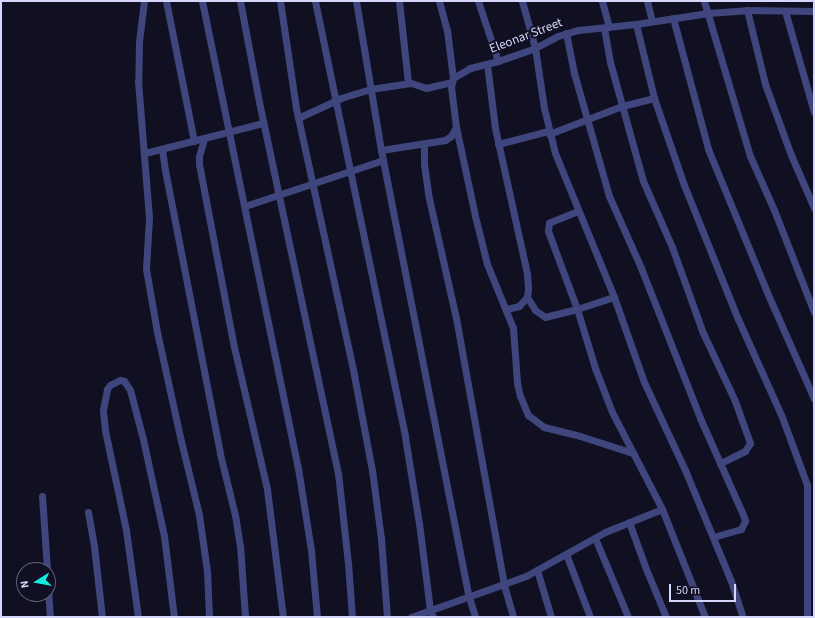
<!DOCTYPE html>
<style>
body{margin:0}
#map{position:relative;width:815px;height:618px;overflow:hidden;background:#111022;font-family:"Source Sans 3",sans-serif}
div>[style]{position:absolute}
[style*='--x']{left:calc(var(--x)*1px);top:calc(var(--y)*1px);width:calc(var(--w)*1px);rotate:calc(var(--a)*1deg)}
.minor>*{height:7px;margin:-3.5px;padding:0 3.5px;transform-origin:3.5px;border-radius:3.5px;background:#3f467d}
span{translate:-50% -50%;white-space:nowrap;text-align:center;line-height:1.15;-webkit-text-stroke:4px #111022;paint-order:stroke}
.street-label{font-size:13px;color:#d5d6fb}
.frame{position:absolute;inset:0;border:2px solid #d5d6fb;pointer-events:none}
.north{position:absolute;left:16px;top:562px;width:40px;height:40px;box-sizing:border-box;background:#111022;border:1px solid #5f5f79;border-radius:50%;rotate:259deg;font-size:11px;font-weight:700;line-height:16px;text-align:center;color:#d5d6fb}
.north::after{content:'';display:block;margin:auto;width:14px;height:18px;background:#15e8dd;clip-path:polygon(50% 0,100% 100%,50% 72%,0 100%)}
.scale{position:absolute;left:669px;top:584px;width:67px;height:18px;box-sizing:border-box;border:2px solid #d5d6fb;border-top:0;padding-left:5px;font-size:12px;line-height:14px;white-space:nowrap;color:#d5d6fb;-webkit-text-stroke:3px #111022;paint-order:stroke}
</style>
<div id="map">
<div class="minor">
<i style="--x:144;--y:1;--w:41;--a:97"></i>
<i style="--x:139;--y:42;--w:39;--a:91"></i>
<i style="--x:138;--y:81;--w:137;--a:85.4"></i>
<i style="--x:149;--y:218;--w:51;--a:93.4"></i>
<i style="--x:146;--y:269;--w:64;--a:80.1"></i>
<i style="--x:157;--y:332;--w:112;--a:77.6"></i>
<i style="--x:181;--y:441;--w:76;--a:76.3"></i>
<i style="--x:199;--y:515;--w:57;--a:81.9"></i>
<i style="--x:207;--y:571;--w:46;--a:87.5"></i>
<i style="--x:166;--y:1;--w:143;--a:78.7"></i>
<i style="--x:202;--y:1;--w:477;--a:78.4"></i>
<i style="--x:298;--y:468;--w:83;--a:81"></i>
<i style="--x:311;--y:550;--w:67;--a:84.9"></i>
<i style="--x:240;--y:1;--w:103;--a:79.3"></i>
<i style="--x:259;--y:102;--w:379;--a:78"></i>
<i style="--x:338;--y:473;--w:91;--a:83.7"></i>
<i style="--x:348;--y:563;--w:54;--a:85.8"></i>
<i style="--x:280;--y:1;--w:108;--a:81.5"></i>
<i style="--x:296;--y:108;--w:273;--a:77.7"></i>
<i style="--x:354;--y:375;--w:97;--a:79.3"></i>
<i style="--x:372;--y:470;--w:69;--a:82.5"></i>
<i style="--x:381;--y:538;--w:79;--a:85.7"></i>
<i style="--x:315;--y:1;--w:445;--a:78.3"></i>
<i style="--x:405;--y:437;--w:87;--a:80.8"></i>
<i style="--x:419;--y:523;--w:88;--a:82.8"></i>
<i style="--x:430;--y:610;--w:8;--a:67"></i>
<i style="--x:356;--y:1;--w:151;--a:80.5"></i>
<i style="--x:381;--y:150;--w:456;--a:78.9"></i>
<i style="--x:469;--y:597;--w:21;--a:73"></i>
<i style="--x:399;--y:1;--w:82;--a:83.7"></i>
<i style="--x:439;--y:1;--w:30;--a:75"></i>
<i style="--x:447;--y:30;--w:48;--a:82.9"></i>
<i style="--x:478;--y:1;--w:63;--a:71.6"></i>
<i style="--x:522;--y:1;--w:49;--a:74.5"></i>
<i style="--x:535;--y:48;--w:61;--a:81.5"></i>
<i style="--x:544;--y:108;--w:46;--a:76.3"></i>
<i style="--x:555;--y:153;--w:156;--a:67.7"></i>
<i style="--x:614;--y:297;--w:90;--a:70.6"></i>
<i style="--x:644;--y:382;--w:97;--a:65"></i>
<i style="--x:685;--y:470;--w:120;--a:67.5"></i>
<i style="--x:731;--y:581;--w:38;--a:72"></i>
<i style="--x:602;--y:1;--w:27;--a:75"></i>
<i style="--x:647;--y:1;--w:21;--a:76"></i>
<i style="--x:704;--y:1;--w:162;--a:73.5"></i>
<i style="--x:750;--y:156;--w:59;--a:66"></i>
<i style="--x:774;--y:210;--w:110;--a:68.6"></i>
<i style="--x:747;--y:10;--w:76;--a:76.3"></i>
<i style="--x:765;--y:84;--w:76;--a:69.9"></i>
<i style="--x:791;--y:155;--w:58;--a:66.5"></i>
<i style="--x:785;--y:11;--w:105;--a:74"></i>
<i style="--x:673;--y:18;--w:136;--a:75"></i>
<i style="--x:708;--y:149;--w:152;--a:67.6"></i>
<i style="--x:766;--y:290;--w:119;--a:66.2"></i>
<i style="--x:636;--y:24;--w:76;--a:76.3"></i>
<i style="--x:654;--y:98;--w:92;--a:71"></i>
<i style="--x:684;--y:185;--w:144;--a:68.1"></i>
<i style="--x:738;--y:319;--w:107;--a:65.8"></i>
<i style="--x:782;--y:417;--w:72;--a:69.8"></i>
<i style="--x:807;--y:485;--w:132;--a:90"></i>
<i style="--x:604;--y:28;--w:35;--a:80"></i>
<i style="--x:610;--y:62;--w:123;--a:74.5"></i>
<i style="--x:643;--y:181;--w:72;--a:66.3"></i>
<i style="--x:672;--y:247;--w:91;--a:70.2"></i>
<i style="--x:703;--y:333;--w:75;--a:64.8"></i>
<i style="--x:735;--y:401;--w:45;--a:70.3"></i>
<i style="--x:750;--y:443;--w:9;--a:122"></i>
<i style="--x:745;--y:451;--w:28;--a:154"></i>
<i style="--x:566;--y:33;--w:41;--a:78.7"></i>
<i style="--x:574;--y:73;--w:128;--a:74.1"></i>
<i style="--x:609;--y:196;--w:79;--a:66"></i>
<i style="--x:641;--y:268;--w:161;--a:68.5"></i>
<i style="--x:700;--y:418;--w:108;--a:66"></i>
<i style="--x:744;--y:517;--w:4;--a:76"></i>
<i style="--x:745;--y:521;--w:9;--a:117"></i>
<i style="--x:741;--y:529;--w:29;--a:164"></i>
<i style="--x:487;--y:64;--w:64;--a:82.9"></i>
<i style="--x:495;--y:128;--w:149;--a:77.6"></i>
<i style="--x:527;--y:274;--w:15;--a:86"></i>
<i style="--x:528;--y:289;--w:8;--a:97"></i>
<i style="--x:527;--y:297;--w:12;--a:132"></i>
<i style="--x:519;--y:306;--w:12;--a:166"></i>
<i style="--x:298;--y:118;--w:47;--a:-24.9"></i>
<i style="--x:341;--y:98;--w:30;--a:-17"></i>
<i style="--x:370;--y:89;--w:41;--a:-8.3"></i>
<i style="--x:411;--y:83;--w:16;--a:18"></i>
<i style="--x:426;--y:88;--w:26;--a:-13"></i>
<i style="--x:456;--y:127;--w:91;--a:77.9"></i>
<i style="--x:475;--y:216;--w:49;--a:76"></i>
<i style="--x:487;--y:264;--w:69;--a:67.9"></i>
<i style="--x:513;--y:328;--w:55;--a:85.8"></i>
<i style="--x:517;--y:383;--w:13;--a:77"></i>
<i style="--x:520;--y:396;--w:21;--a:67"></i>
<i style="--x:528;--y:415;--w:20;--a:37"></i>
<i style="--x:544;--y:427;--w:37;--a:14"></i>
<i style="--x:580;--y:436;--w:56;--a:17.8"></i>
<i style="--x:549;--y:134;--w:78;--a:-21"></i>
<i style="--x:622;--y:106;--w:33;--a:-14"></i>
<i style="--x:204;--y:139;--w:19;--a:106"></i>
<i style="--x:199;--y:157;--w:7;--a:90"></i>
<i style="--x:199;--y:164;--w:186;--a:79.2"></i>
<i style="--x:234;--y:347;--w:146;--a:76.9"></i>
<i style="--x:267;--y:489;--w:129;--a:82.9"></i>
<i style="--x:424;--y:144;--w:20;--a:90"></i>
<i style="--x:424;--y:164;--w:30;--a:82"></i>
<i style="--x:428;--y:194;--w:127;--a:77.3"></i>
<i style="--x:456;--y:318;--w:271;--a:79.8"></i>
<i style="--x:504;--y:585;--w:33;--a:74"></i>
<i style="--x:498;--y:144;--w:52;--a:-14.6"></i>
<i style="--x:162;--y:149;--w:21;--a:82"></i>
<i style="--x:165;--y:170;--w:289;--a:79"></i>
<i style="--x:220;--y:454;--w:63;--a:76.2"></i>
<i style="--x:235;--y:515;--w:30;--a:81"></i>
<i style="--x:240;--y:545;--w:72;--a:86"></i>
<i style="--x:381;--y:150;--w:65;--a:-8.9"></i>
<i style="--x:445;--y:140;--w:7;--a:-34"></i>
<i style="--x:451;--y:136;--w:10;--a:-61"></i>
<i style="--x:456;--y:127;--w:40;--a:-97.1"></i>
<i style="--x:451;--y:87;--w:9;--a:-77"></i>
<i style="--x:453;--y:78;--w:20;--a:-30"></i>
<i style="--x:470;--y:68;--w:29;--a:-14"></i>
<i style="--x:498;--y:61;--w:39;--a:-19"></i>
<i style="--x:535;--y:48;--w:26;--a:-28"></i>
<i style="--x:558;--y:36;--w:21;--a:-17"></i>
<i style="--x:578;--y:30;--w:58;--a:-5.9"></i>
<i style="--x:636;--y:24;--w:73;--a:-8.7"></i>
<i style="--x:708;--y:13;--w:39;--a:-4"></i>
<i style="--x:747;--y:10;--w:67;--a:0.9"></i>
<i style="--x:145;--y:153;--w:122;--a:-14.3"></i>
<i style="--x:245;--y:206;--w:145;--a:-18.4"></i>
<i style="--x:578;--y:211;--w:31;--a:158"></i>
<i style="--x:549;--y:223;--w:8;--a:97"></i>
<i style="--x:548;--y:231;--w:83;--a:69.6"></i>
<i style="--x:577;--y:309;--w:62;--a:73"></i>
<i style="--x:595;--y:368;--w:47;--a:68.9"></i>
<i style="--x:612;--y:412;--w:109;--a:62.7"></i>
<i style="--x:662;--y:509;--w:116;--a:68.3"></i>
<i style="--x:527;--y:297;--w:15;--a:58"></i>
<i style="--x:535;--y:310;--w:12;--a:35"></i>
<i style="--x:545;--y:317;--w:33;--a:-14"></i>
<i style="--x:577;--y:309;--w:39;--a:-18"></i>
<i style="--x:42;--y:496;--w:74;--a:86.1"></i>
<i style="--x:88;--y:512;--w:35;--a:80"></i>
<i style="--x:94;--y:546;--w:71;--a:83.6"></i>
<i style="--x:629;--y:522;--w:50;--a:70.1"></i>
<i style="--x:646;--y:569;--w:52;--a:67.4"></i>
<i style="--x:595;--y:538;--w:86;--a:67.3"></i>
<i style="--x:566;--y:554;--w:67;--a:69.1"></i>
<i style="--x:537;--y:570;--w:49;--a:73.4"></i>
<i style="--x:48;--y:589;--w:28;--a:86"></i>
<i style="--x:138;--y:617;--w:88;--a:-97.9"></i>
<i style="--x:126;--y:530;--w:102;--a:-101.9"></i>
<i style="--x:105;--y:430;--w:20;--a:-96"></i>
<i style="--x:103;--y:410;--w:21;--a:-79"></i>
<i style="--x:107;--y:389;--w:5;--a:-53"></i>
<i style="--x:110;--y:385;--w:11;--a:-27"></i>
<i style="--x:120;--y:380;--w:4;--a:14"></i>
<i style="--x:124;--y:381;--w:11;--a:56"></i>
<i style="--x:130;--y:390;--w:51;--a:75.1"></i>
<i style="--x:143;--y:439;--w:99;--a:77.8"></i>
<i style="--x:164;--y:536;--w:82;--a:83"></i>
<i style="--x:411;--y:617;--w:122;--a:-19.6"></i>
<i style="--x:526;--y:576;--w:90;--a:-29.1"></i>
<i style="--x:605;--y:532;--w:61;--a:-22"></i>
</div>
<div class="street-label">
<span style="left:526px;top:36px;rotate:-21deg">Eleonar Street</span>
</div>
<div class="frame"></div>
<div class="north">N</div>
<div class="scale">50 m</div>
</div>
